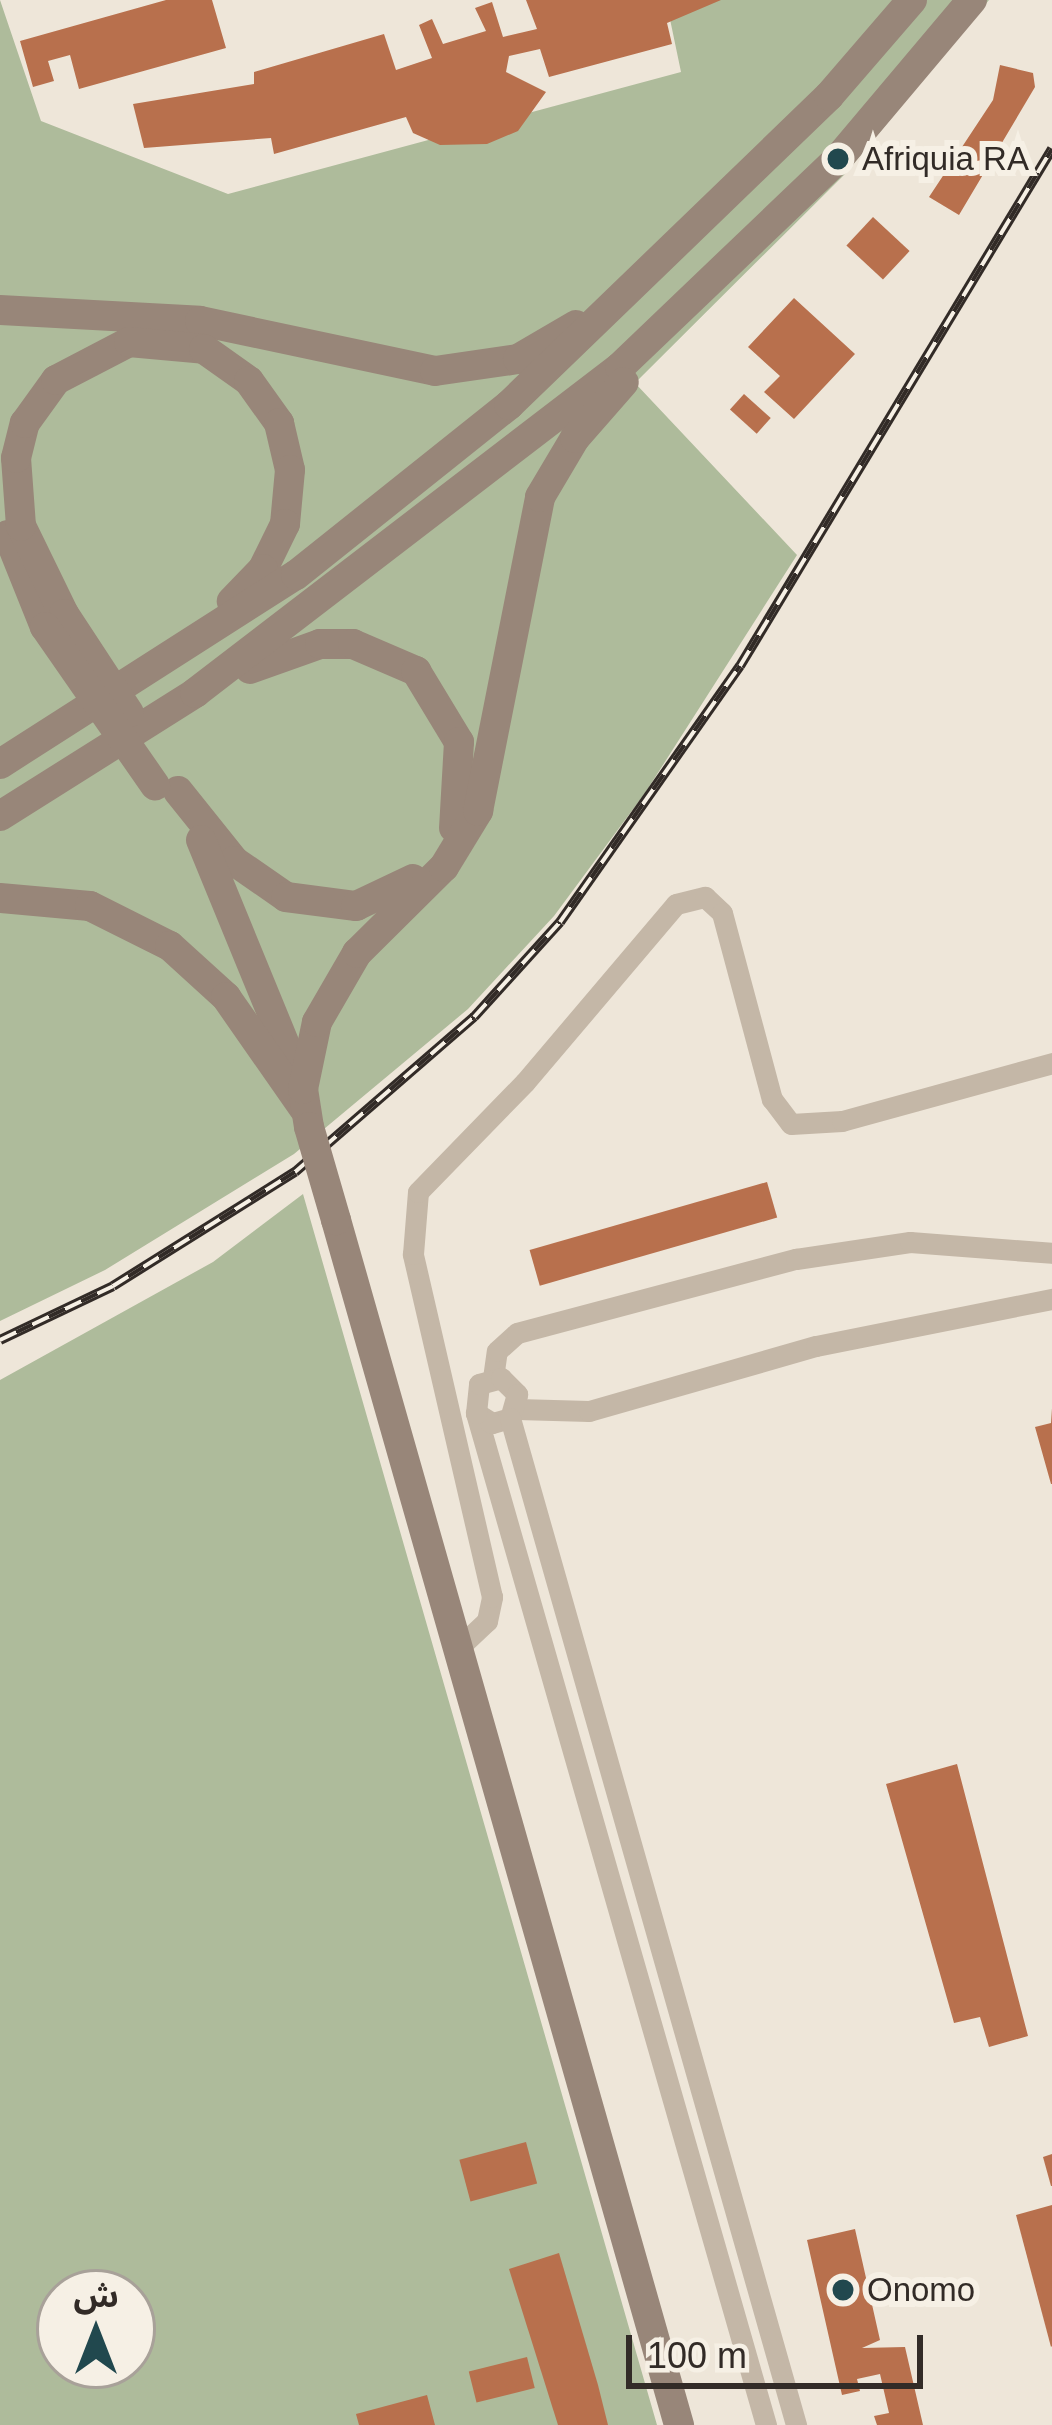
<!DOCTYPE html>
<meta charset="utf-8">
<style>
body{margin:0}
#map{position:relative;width:1052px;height:2425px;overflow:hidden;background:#eee6d9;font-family:Helvetica,"Noto Sans Arabic",sans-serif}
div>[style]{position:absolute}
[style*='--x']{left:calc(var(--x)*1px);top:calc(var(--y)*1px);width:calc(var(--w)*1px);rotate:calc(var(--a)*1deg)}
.green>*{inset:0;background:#aebb9b}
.building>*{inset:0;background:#b8704d;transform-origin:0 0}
.street>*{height:21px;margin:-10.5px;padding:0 10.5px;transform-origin:10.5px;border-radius:10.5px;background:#c4b7a7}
.secondary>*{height:30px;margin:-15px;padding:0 15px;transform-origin:15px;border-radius:15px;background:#988679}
.rail>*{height:10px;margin-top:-5px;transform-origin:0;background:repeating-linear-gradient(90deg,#f6f0e5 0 18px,#322b27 0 36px);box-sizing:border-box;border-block:3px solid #322b27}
.secondary-bridge>*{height:30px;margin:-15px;padding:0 15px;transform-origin:15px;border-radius:15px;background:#988679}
.dots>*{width:33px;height:33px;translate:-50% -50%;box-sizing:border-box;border:6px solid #f6f0e5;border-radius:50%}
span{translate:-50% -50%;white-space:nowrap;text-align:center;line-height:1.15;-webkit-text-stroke:12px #f6f0e5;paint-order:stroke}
.poi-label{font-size:33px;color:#322b27}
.left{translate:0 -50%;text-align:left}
.north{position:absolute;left:36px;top:2269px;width:120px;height:120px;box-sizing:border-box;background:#f6f0e5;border:3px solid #a8a199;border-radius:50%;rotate:0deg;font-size:33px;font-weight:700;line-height:48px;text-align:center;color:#322b27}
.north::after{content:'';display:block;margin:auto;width:42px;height:54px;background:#21484e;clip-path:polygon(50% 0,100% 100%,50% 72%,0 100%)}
.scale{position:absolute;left:626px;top:2335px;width:297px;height:54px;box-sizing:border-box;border:6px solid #322b27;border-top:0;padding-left:15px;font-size:36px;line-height:42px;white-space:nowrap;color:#322b27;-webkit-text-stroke:9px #f6f0e5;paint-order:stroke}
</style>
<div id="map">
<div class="green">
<i style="clip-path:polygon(0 0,41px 121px,228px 194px,681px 72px,666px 0,989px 0,846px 173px,635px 383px,797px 555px,645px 793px,554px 916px,468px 1009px,294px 1154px,105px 1270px,0 1321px)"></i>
<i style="clip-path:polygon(evenodd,303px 1194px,657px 2425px,0 2425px,0 1380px,213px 1262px,303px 1194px,60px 2293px,132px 2293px,132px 2365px,60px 2365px,60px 2293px)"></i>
</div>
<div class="building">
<i style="clip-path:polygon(166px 0,212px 0,226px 48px,79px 89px,70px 55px,48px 61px,54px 81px,33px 87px,20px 41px)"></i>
<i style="clip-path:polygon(526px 0,721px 0,667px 23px,672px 44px,549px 77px,540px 49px,509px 56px,506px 72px,546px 92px,518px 131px,487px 144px,440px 145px,413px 133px,406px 117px,274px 154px,271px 138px,144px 148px,133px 104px,254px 84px,254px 72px,384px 34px,396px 70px,432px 58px,419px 25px,432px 19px,443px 44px,486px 31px,475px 8px,492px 2px,503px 37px,537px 29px)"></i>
<i style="clip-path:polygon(1000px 65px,1033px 73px,1035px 87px,959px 215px,929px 197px,993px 100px)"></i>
<i style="left:873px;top:217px;width:50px;height:39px;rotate:43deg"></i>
<i style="clip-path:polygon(794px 298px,855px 354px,794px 419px,764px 392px,780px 376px,748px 347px)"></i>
<i style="left:744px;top:394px;width:36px;height:21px;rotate:42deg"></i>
<i style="left:767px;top:1182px;width:37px;height:247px;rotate:74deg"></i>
<i style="clip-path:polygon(1052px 1408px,1052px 1484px,1051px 1484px,1035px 1427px,1051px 1423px)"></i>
<i style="clip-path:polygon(957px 1764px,1028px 2036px,989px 2047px,980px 2017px,954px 2023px,886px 1784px)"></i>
<i style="left:526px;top:2142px;width:43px;height:69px;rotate:75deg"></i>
<i style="clip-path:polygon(1052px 2154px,1052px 2186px,1051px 2186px,1043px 2157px)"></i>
<i style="clip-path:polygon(1052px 2205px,1052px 2346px,1051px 2347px,1016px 2215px)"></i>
<i style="clip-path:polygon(855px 2229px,880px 2340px,862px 2348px,905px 2347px,923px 2425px,877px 2425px,874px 2416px,889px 2413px,880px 2374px,857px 2379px,860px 2391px,842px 2395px,807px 2240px)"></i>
<i style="clip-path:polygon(559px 2253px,598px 2385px,608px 2425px,558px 2425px,509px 2269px)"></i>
<i style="left:527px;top:2357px;width:32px;height:60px;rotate:76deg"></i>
<i style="clip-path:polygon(427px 2395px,435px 2425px,359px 2425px,356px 2414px)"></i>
</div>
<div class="street">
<i style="--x:493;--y:1378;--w:27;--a:-82"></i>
<i style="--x:497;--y:1351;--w:27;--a:-42"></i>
<i style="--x:517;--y:1333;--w:289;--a:-14.9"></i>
<i style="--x:796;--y:1259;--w:115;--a:-8.5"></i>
<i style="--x:910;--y:1242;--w:142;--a:4.4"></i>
<i style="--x:517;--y:1409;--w:72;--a:1.6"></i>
<i style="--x:589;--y:1411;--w:236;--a:-16"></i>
<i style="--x:816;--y:1346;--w:241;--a:-11.3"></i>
<i style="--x:476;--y:1413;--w:1053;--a:74.01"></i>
<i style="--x:510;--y:1418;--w:19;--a:164"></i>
<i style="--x:492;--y:1423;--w:19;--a:-148"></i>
<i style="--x:476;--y:1413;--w:29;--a:-84"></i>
<i style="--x:479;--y:1384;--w:23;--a:-15"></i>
<i style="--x:501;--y:1378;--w:23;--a:45"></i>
<i style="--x:517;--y:1394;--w:25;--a:106"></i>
<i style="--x:510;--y:1418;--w:1047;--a:74.14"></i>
<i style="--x:455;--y:1651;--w:44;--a:-43.2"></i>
<i style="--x:487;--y:1621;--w:25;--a:-78"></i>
<i style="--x:492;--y:1597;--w:352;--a:-103"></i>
<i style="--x:413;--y:1254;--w:62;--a:-85.4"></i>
<i style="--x:418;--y:1192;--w:153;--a:-45.8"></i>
<i style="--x:525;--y:1082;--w:233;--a:-49.7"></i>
<i style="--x:676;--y:904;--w:30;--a:-14"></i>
<i style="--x:705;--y:897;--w:23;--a:43"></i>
<i style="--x:722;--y:913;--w:193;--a:75"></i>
<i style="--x:772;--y:1099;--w:31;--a:53"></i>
<i style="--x:791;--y:1124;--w:51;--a:-3.4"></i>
<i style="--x:842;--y:1121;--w:218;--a:-15.4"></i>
</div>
<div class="secondary">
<i style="--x:0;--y:310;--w:200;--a:3.1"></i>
<i style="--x:200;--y:321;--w:240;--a:12"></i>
<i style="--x:435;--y:371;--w:84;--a:-8.2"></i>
<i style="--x:518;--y:359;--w:67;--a:-30.4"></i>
<i style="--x:8;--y:535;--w:99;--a:68.1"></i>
<i style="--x:64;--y:614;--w:98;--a:-116"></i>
<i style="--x:21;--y:526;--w:68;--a:-94.2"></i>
<i style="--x:16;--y:458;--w:36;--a:-76"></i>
<i style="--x:25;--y:423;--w:53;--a:-54.2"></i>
<i style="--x:56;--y:380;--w:82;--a:-27.5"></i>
<i style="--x:129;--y:342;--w:75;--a:5.3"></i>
<i style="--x:204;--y:349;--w:55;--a:35.4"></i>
<i style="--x:249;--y:381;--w:52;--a:54.5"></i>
<i style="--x:279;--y:423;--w:48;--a:76.8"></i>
<i style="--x:290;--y:470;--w:54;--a:95.3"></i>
<i style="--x:285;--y:524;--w:50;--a:116.1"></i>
<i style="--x:263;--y:569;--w:45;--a:134.1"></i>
<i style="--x:250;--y:669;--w:74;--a:-19.7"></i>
<i style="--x:320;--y:644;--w:33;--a:0"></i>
<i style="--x:353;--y:644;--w:69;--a:23.2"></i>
<i style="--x:416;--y:671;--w:83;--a:58.8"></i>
<i style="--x:459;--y:742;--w:86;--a:93.3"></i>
<i style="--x:0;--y:764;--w:351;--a:-32.6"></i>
<i style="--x:296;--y:575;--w:273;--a:-38.6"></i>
<i style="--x:509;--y:405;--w:445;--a:-44"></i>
<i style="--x:829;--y:96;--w:127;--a:-49.2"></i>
<i style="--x:178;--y:791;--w:90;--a:51.3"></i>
<i style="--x:234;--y:861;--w:63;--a:34.7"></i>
<i style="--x:286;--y:897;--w:71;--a:7.3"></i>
<i style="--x:356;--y:906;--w:63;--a:-25.3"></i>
<i style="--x:0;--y:816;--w:231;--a:-32.2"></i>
<i style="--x:195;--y:693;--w:536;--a:-37.49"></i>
<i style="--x:620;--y:367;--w:301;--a:-43.7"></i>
<i style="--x:838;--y:159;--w:208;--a:-49.9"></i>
<i style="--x:201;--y:840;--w:269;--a:67.7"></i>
<i style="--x:0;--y:898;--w:90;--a:5.1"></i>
<i style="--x:90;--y:906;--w:89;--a:26.6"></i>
<i style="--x:170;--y:946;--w:76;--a:42.3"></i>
<i style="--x:226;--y:997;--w:136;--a:55.1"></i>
<i style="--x:309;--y:1127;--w:38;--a:-99"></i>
<i style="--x:303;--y:1089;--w:68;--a:-78.2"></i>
<i style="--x:317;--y:1022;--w:80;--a:-59.9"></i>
<i style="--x:357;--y:953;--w:122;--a:-44.7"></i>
<i style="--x:444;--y:867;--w:66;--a:-58.7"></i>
<i style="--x:478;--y:811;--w:320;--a:-78.8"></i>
<i style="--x:540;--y:497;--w:69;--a:-59.3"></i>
<i style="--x:575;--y:438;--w:74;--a:-48.8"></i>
<i style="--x:336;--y:1220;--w:1253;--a:74.11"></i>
</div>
<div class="rail">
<i style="--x:0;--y:1340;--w:125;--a:-25.5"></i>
<i style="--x:113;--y:1286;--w:215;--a:-32.1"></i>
<i style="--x:295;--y:1172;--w:237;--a:-40.9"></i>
<i style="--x:474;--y:1017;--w:128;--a:-47.8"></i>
<i style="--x:560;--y:922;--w:313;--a:-54.9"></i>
<i style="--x:740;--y:666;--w:604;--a:-58.89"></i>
</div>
<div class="secondary-bridge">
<i style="--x:64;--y:614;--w:118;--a:56.7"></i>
<i style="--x:45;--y:627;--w:193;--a:55.2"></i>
<i style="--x:309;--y:1127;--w:97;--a:73.8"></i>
</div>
<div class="dots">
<i style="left:838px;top:159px;background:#21484e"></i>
<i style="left:843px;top:2290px;background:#21484e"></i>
</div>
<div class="poi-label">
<span class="left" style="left:862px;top:159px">Afriquia RA</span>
<span class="left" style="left:867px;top:2290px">Onomo</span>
</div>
<div class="north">ش</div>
<div class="scale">100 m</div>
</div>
